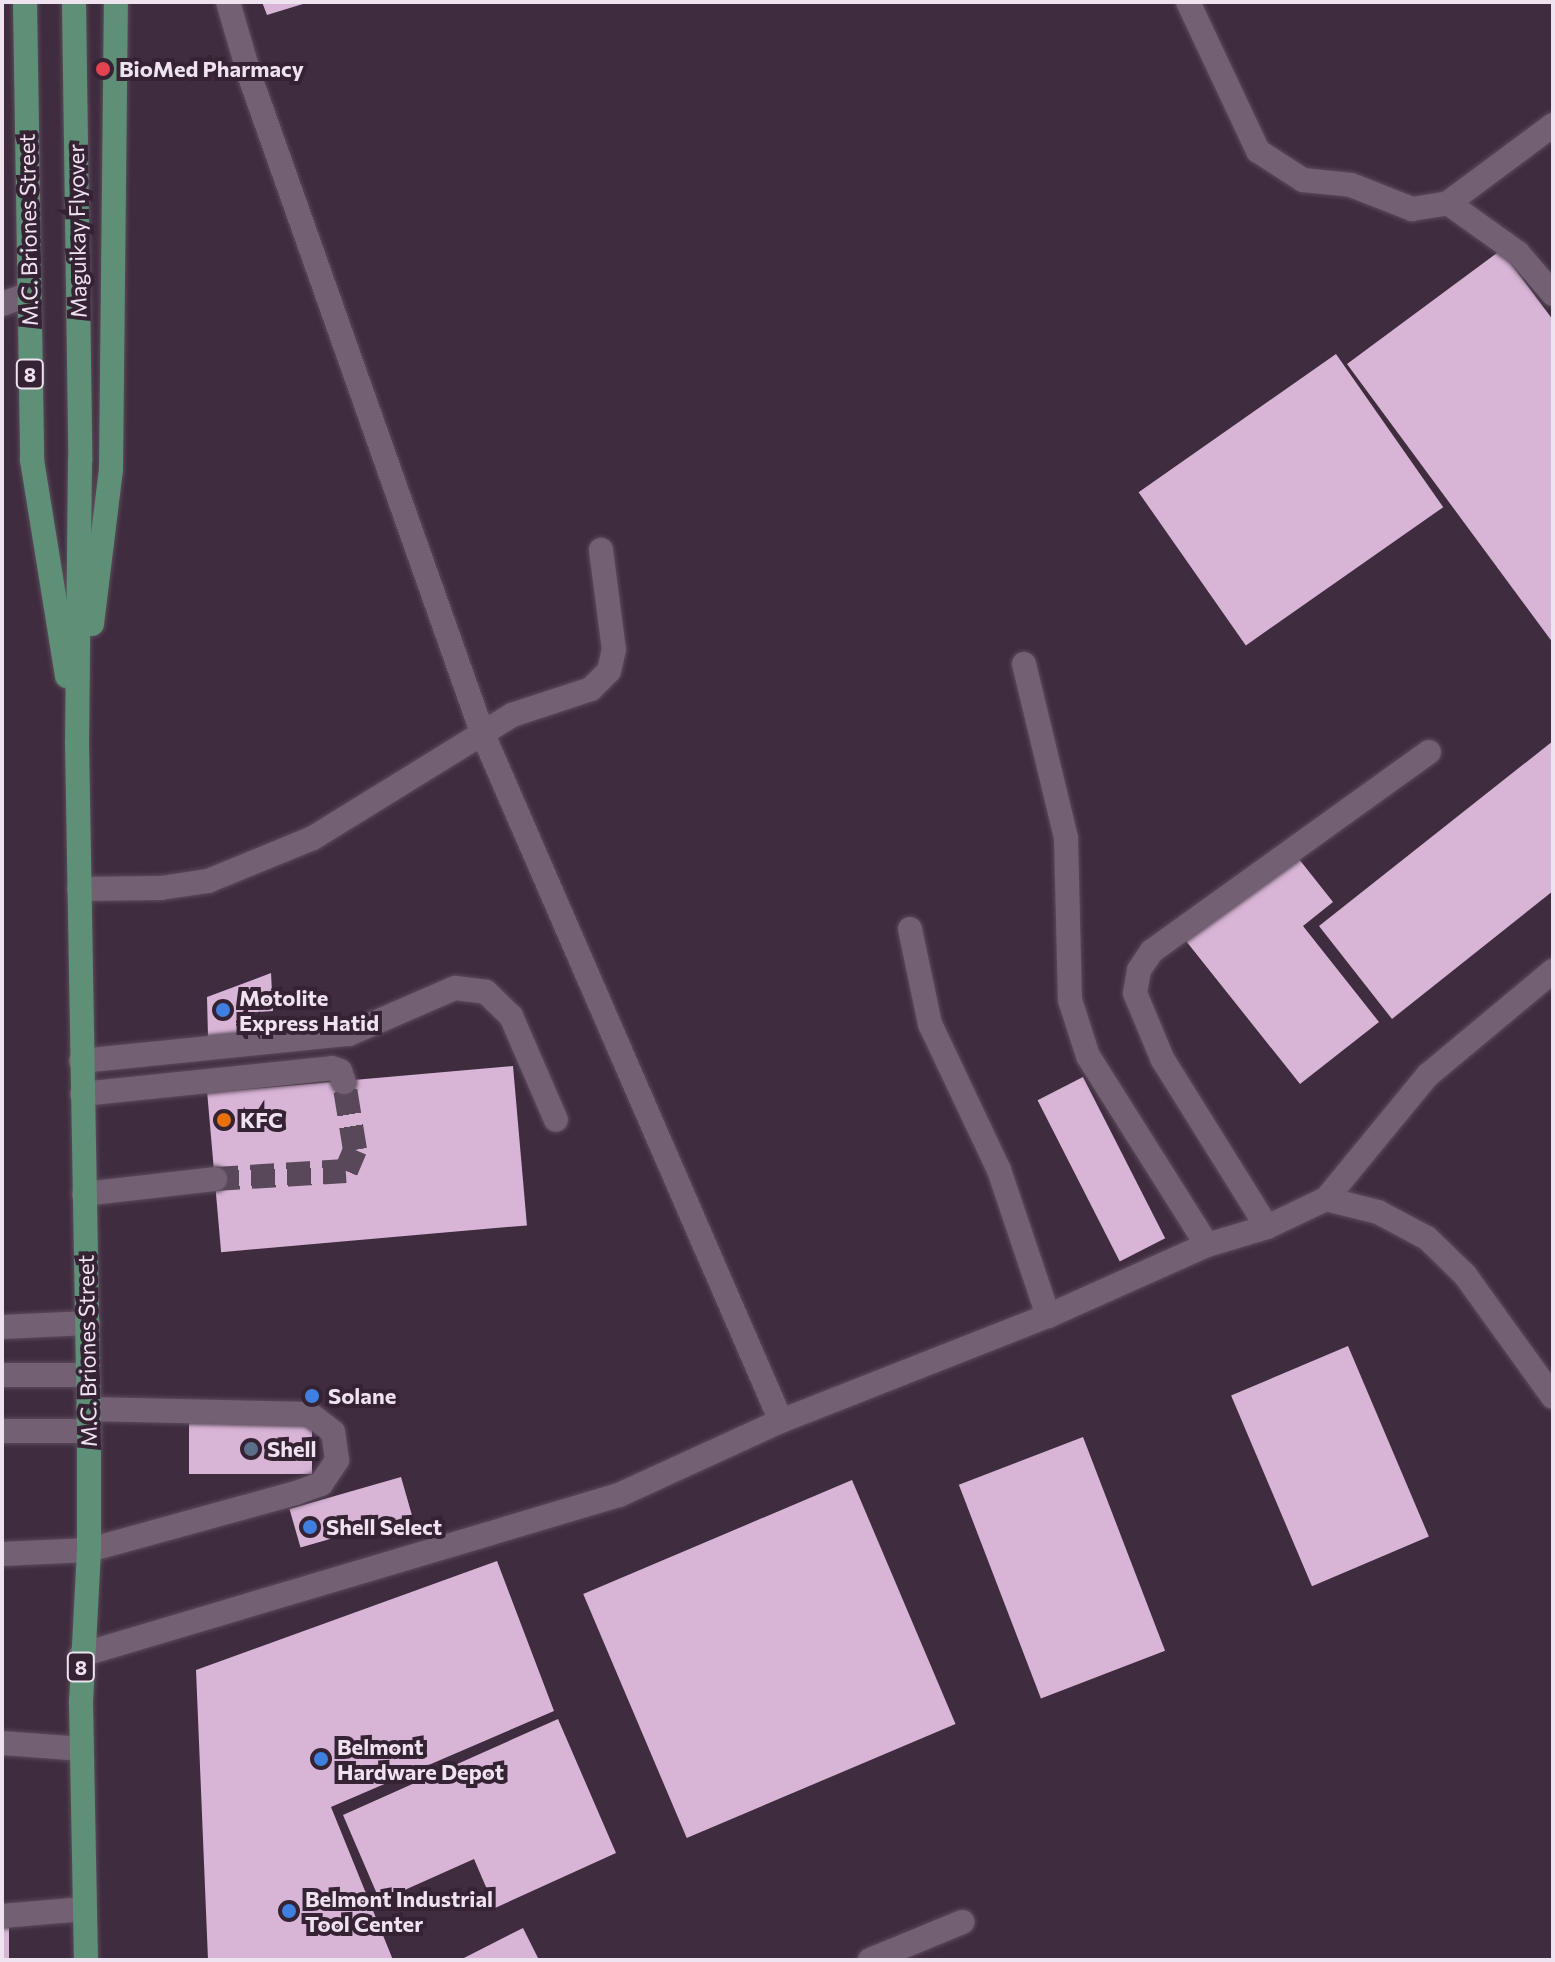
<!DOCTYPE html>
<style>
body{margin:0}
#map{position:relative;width:1555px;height:1962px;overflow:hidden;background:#3f2d3f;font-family:Commissioner,sans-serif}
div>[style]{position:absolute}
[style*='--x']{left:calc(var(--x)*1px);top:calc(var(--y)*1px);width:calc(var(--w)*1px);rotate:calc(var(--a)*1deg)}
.building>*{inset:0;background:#d8b4d6;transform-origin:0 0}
.minor-tunnel>*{height:24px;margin-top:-12px;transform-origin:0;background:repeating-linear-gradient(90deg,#594859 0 24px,transparent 0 36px)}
.roads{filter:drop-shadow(0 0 2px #5a4b5a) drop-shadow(0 0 2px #5a4b5a)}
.minor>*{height:24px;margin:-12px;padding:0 12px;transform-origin:12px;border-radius:12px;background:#746073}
.major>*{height:24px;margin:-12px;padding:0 12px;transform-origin:12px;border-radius:12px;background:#5e8f77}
.dots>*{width:22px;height:22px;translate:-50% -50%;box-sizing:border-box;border:4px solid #352334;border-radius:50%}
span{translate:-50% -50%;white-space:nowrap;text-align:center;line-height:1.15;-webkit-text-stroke:8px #352334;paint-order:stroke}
.shield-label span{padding:2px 6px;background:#352334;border:2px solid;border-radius:6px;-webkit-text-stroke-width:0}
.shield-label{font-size:20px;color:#efe3ef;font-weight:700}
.poi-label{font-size:22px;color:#efe3ef;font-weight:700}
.left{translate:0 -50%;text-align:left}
.street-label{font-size:22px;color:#efe3ef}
.frame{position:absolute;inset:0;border:4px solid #efe3ef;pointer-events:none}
</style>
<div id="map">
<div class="building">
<i style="clip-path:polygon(262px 2px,306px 2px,306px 3px,267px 15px)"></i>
<i style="clip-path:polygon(1501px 250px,1553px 320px,1553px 643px,1347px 364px)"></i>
<i style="left:1336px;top:354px;width:187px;height:241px;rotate:55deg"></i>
<i style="clip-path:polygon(1553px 741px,1553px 891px,1392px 1019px,1319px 926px)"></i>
<i style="clip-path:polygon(1295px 854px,1333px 902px,1303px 926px,1379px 1022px,1300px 1084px,1186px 941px)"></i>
<i style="clip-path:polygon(271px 973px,273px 1011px,243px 1013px,242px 1036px,208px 1037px,207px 997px)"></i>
<i style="left:513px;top:1066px;width:160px;height:307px;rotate:85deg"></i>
<i style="left:1083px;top:1077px;width:181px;height:51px;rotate:63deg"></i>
<i style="left:1348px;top:1346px;width:207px;height:127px;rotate:67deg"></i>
<i style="left:312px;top:1423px;width:51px;height:123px;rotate:90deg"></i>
<i style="left:1083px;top:1437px;width:229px;height:133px;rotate:69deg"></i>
<i style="left:401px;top:1477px;width:40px;height:116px;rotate:74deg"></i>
<i style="left:852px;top:1480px;width:265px;height:292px;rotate:67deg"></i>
<i style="clip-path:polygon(497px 1561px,554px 1711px,331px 1807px,393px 1960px,208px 1960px,196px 1670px)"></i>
<i style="clip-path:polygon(558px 1719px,616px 1853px,495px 1908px,474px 1859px,380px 1901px,343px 1815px)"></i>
<i style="left:9px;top:1925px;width:35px;height:7px;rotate:90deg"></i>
<i style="clip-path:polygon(523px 1928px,539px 1960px,460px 1960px)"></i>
</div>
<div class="minor-tunnel">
<i style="--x:215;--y:1179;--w:131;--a:-3.5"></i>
<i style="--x:346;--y:1171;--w:23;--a:-67"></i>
<i style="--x:355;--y:1150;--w:69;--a:-99.2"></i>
</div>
<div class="roads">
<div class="minor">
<i style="--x:228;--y:2;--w:75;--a:73.7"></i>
<i style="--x:249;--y:74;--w:698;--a:70.5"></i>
<i style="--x:482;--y:732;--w:751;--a:66.54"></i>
<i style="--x:1188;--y:2;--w:165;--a:64.8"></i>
<i style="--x:1258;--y:151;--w:54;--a:32.8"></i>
<i style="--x:1303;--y:180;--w:48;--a:5.9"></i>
<i style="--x:1351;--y:185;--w:66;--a:21.5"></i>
<i style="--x:1412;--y:209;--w:36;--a:-9"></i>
<i style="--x:1448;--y:203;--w:131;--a:-36.6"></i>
<i style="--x:1448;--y:203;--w:86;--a:35.5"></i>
<i style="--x:1518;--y:253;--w:54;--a:49.5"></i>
<i style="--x:2;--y:304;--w:29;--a:-20"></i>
<i style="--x:1024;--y:664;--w:179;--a:76.4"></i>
<i style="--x:1066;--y:838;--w:162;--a:88.6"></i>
<i style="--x:1070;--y:1000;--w:59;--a:72.2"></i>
<i style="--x:1088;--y:1056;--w:223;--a:57.8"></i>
<i style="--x:79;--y:889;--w:82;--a:-0.7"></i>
<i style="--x:161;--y:888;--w:48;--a:-8.5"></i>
<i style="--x:208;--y:881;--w:113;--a:-22.3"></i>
<i style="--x:313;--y:838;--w:234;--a:-31.7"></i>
<i style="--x:512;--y:715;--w:83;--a:-18.2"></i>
<i style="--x:591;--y:689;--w:25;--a:-45"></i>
<i style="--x:609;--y:671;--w:22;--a:-77"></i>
<i style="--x:614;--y:650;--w:101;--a:-97.4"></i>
<i style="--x:910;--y:929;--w:97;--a:78.1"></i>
<i style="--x:930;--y:1024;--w:161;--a:64.7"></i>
<i style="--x:999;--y:1170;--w:154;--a:71.4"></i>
<i style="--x:81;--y:1061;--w:269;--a:-5.8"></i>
<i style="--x:349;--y:1034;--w:116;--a:-23.5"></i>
<i style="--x:455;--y:988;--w:31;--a:7"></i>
<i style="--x:486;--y:992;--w:35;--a:44"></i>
<i style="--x:511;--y:1016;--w:113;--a:66.6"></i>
<i style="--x:82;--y:1094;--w:251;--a:-5.9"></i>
<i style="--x:332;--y:1068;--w:9;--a:21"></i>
<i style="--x:340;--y:1071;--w:12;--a:70"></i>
<i style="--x:84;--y:1194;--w:132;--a:-6.5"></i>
<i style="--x:1326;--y:1199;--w:54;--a:14"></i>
<i style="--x:1378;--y:1212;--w:55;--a:28"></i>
<i style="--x:1427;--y:1238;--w:53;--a:44.2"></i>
<i style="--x:1465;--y:1275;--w:150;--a:54.2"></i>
<i style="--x:1267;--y:1227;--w:199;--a:-121.9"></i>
<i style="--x:1162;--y:1058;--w:70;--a:-112.6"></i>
<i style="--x:1135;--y:993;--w:23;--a:-80"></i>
<i style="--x:1139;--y:970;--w:23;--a:-56"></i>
<i style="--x:1152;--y:951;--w:341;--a:-35.7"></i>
<i style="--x:2;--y:1327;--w:86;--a:-2.7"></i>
<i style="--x:2;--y:1375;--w:86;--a:0"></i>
<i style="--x:2;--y:1431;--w:87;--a:0"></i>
<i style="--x:2;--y:1554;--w:87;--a:-2.6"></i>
<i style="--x:89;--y:1550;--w:215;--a:-15.4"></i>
<i style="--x:296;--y:1493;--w:27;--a:-20"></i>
<i style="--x:321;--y:1484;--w:29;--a:-56"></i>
<i style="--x:337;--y:1460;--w:28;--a:-98"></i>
<i style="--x:333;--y:1432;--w:29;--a:-142"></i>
<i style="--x:310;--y:1414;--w:222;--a:-178.7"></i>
<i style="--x:81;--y:1655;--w:561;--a:-16.56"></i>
<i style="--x:619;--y:1495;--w:178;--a:-24.6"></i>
<i style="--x:781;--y:1421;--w:287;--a:-21.5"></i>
<i style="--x:1048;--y:1316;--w:174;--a:-24.1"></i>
<i style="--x:1207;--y:1245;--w:63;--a:-16.7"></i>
<i style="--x:1267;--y:1227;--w:65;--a:-25.4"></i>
<i style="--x:1326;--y:1199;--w:161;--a:-50.6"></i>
<i style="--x:1428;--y:1075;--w:163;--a:-39.8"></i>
<i style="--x:2;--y:1743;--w:79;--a:4.3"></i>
<i style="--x:2;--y:1916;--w:82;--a:-4.9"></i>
<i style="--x:870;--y:1960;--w:100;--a:-22.4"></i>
</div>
<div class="major">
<i style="--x:25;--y:2;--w:458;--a:89.1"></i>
<i style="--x:32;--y:460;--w:219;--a:80.8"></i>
<i style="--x:74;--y:2;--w:458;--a:89.2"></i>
<i style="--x:80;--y:460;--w:282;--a:90.6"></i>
<i style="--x:77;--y:742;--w:689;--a:89"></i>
<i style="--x:89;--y:1431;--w:119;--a:90"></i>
<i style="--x:89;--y:1550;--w:151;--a:93"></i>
<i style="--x:81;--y:1701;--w:259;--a:88.9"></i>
<i style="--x:92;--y:624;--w:155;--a:-83"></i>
<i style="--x:111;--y:470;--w:468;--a:-89.4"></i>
</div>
</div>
<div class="dots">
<i style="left:103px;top:69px;background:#e0444e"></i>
<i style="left:223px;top:1010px;background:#3f7fe0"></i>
<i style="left:224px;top:1120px;background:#e8710a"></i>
<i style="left:312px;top:1396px;background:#3f7fe0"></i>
<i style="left:251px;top:1449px;background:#5c6f8a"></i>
<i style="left:310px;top:1527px;background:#3f7fe0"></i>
<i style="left:321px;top:1759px;background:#3f7fe0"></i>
<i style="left:289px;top:1911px;background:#3f7fe0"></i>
</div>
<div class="shield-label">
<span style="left:30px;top:374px">8</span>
<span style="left:81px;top:1667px">8</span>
</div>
<div class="poi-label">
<span class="left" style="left:119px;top:69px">BioMed Pharmacy</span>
<span class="left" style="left:239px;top:1010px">Motolite<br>Express Hatid</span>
<span class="left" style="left:240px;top:1120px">KFC</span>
<span class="left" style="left:328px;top:1396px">Solane</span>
<span class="left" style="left:267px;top:1449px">Shell</span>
<span class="left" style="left:326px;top:1527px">Shell Select</span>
<span class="left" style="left:337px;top:1759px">Belmont<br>Hardware Depot</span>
<span class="left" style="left:305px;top:1911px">Belmont Industrial<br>Tool Center</span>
</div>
<div class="street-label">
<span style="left:28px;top:230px;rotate:-91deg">M.C. Briones Street</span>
<span style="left:77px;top:231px;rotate:-91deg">Maguikay Flyover</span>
<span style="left:87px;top:1351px;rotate:-91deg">M.C. Briones Street</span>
</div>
<div class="frame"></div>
</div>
